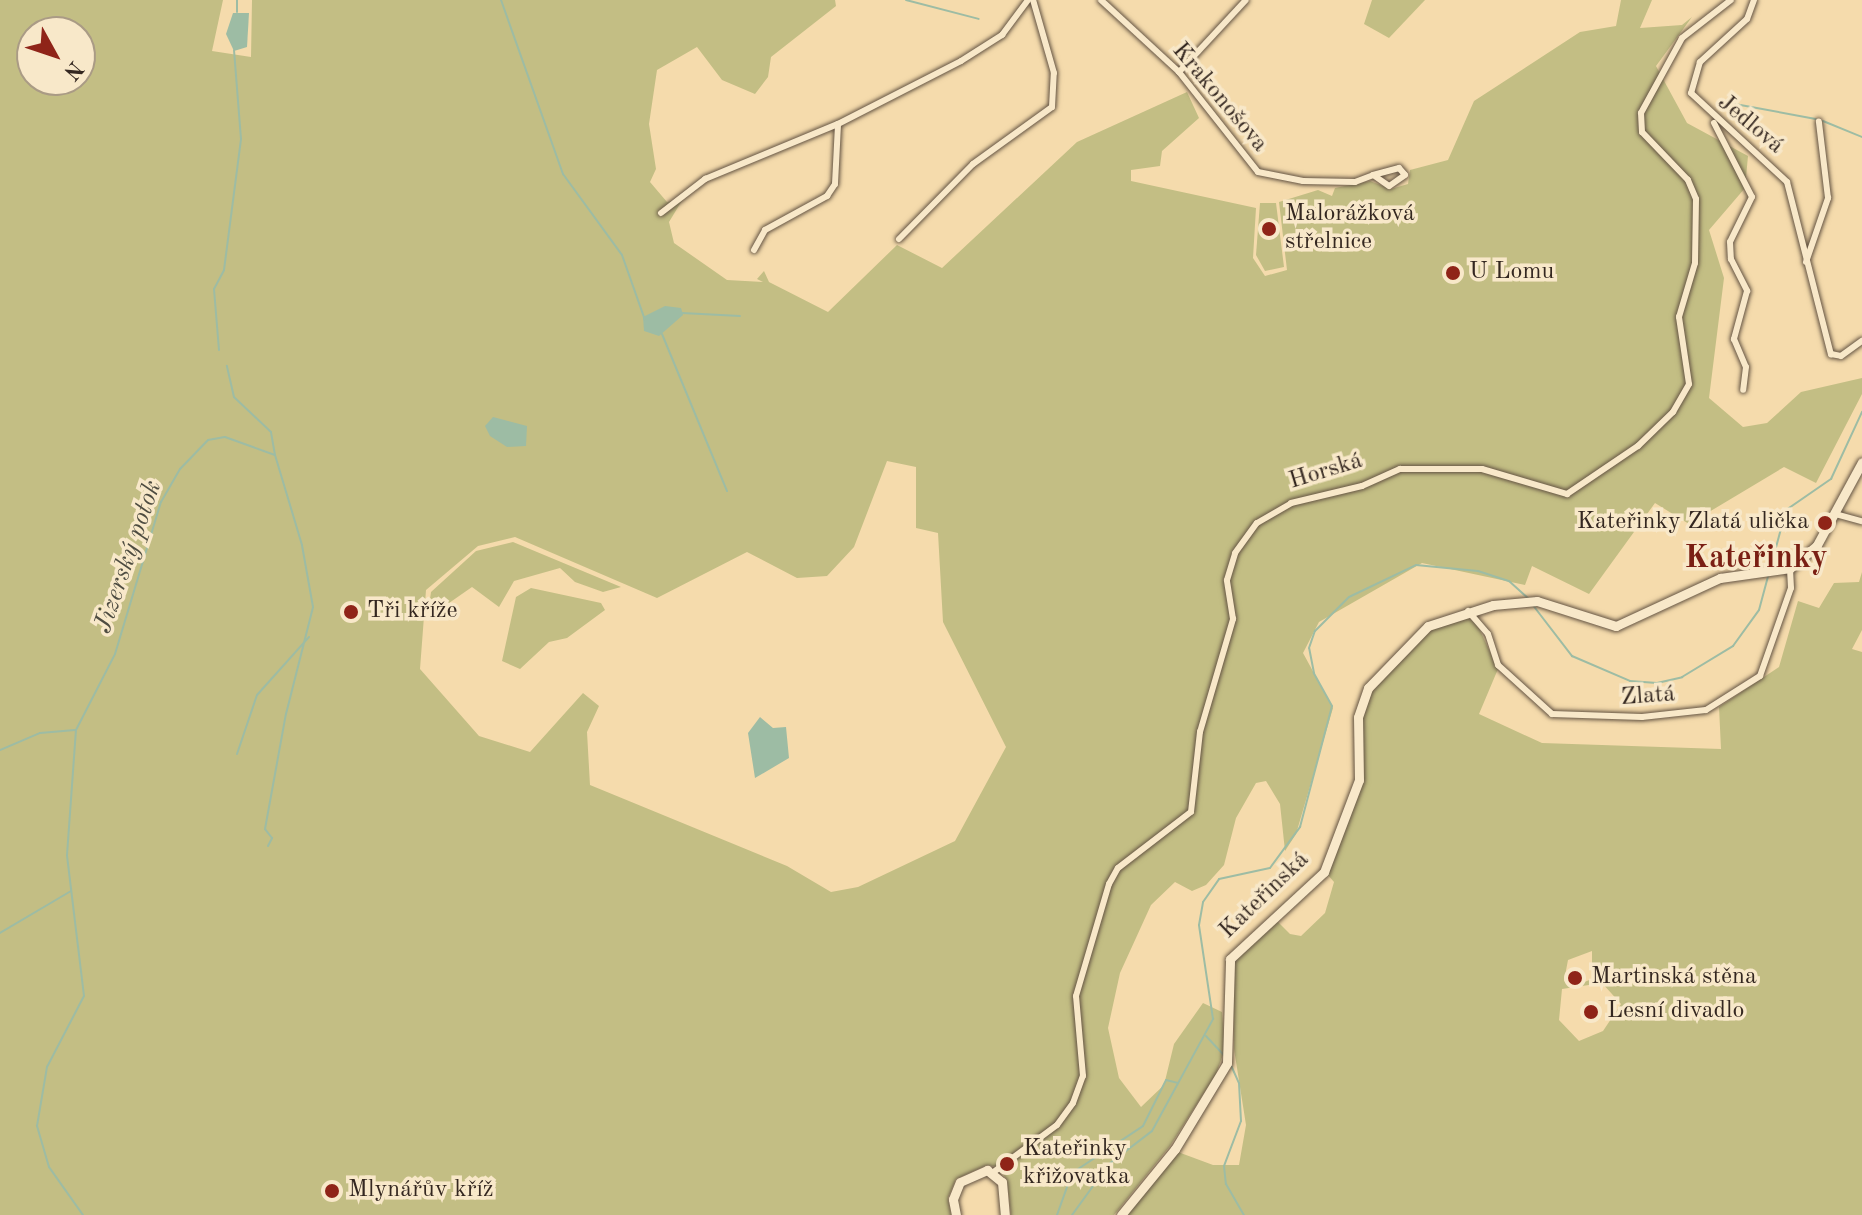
<!DOCTYPE html>
<meta charset="utf-8">
<style>
body{margin:0}
#map{position:relative;width:1862px;height:1215px;overflow:hidden;background:#f5dbac;font-family:"Old Standard TT",serif}
div>[style]{position:absolute}
[style*='--x']{left:calc(var(--x)*1px);top:calc(var(--y)*1px);width:calc(var(--w)*1px);rotate:calc(var(--a)*1deg)}
.green>*{inset:0;background:#c3be84}
.water>*{inset:0;background:#9dbca4}
.stream>*{height:2px;margin:-1px;padding:0 1px;transform-origin:1px;border-radius:1px;background:#9dbca4}
.roads{filter:drop-shadow(0 0 2px #645443) drop-shadow(0 0 2px #645443)}
.street>*{height:6px;margin:-3px;padding:0 3px;transform-origin:3px;border-radius:3px;background:#f8e8c9}
.secondary>*{height:9px;margin:-4.5px;padding:0 4.5px;transform-origin:4.5px;border-radius:4.5px;background:#f8e8c9}
.dots>*{width:22px;height:22px;translate:-50% -50%;box-sizing:border-box;border:4px solid #f8e8c9;border-radius:50%}
span{translate:-50% -50%;white-space:nowrap;text-align:center;line-height:1.15;-webkit-text-stroke:7px #f8e8c9;paint-order:stroke}
.street-label{font-size:24px;color:#342720}
.poi-label{font-size:24px;color:#342720}
.left{translate:0 -50%;text-align:left}
.right{translate:-100% -50%;text-align:right}
.water-label{font-size:26px;color:#4e4c41;font-style:italic}
.district-label{font-size:32px;color:#7a1f14;font-weight:700}
.north{position:absolute;left:16px;top:16px;width:80px;height:80px;box-sizing:border-box;background:#f8e8c9;border:2px solid #aa9b85;border-radius:50%;rotate:130deg;font-size:22px;font-weight:700;line-height:32px;text-align:center;color:#342720}
.north::after{content:'';display:block;margin:auto;width:28px;height:36px;background:#8f2418;clip-path:polygon(50% 0,100% 100%,50% 72%,0 100%)}
</style>
<div id="map">
<div class="green">
<i style="clip-path:polygon(evenodd,0 0,223px 0,212px 51px,251px 57px,252px 0,835px 0,836px 6px,771px 57px,768px 77px,755px 94px,722px 80px,697px 47px,657px 70px,649px 124px,656px 169px,650px 182px,667px 202px,683px 199px,669px 222px,674px 243px,727px 280px,763px 282px,757px 279px,764px 271px,769px 282px,828px 312px,897px 245px,942px 268px,1077px 142px,1187px 92px,1199px 118px,1162px 151px,1160px 166px,1131px 170px,1131px 181px,1256px 208px,1253px 258px,1265px 276px,1287px 270px,1279px 202px,1318px 190px,1332px 196px,1335px 188px,1370px 181px,1391px 189px,1408px 184px,1410px 170px,1448px 160px,1474px 101px,1580px 32px,1616px 26px,1621px 0,1652px 0,1640px 28px,1682px 25px,1692px 17px,1656px 66px,1687px 123px,1748px 156px,1745px 188px,1709px 230px,1724px 278px,1709px 398px,1743px 427px,1767px 423px,1801px 392px,1862px 378px,1862px 394px,1816px 483px,1784px 467px,1689px 524px,1655px 503px,1589px 594px,1532px 566px,1525px 585px,1422px 563px,1319px 622px,1303px 653px,1333px 708px,1296px 834px,1285px 851px,1280px 804px,1266px 781px,1256px 783px,1236px 818px,1224px 865px,1206px 885px,1192px 891px,1175px 882px,1151px 905px,1120px 973px,1108px 1028px,1119px 1078px,1141px 1107px,1164px 1085px,1174px 1044px,1203px 1003px,1222px 1012px,1225px 1049px,1216px 1074px,1170px 1146px,1114px 1215px,1011px 1215px,1007px 1180px,998px 1167px,987px 1165px,956px 1179px,948px 1198px,951px 1215px,0 1215px,0 0,32px 32px,80px 32px,80px 80px,32px 80px,32px 32px,0 0,887px 461px,916px 467px,916px 528px,938px 533px,943px 622px,1006px 747px,955px 841px,858px 887px,831px 892px,787px 866px,590px 785px,587px 732px,599px 706px,583px 693px,530px 752px,479px 736px,420px 669px,426px 590px,478px 546px,515px 537px,657px 598px,747px 552px,797px 578px,827px 576px,854px 547px,887px 461px)"></i>
<i style="clip-path:polygon(1372px 0,1425px 0,1389px 38px,1364px 24px)"></i>
<i style="clip-path:polygon(1260px 203px,1276px 203px,1284px 267px,1265px 271px,1256px 255px)"></i>
<i style="clip-path:polygon(513px 542px,621px 587px,603px 592px,575px 582px,560px 568px,514px 581px,499px 607px,472px 587px,439px 610px,429px 606px,431px 592px,476px 551px)"></i>
<i style="clip-path:polygon(evenodd,1862px 572px,1862px 630px,1852px 649px,1862px 652px,1862px 1215px,1126px 1215px,1178px 1152px,1213px 1165px,1239px 1165px,1246px 1125px,1234px 1049px,1233px 961px,1274px 918px,1290px 934px,1301px 936px,1325px 913px,1334px 882px,1327px 874px,1363px 781px,1362px 717px,1371px 690px,1431px 629px,1463px 615px,1477px 624px,1498px 669px,1479px 714px,1542px 743px,1721px 749px,1719px 707px,1779px 667px,1798px 601px,1819px 608px,1834px 583px,1859px 582px,1862px 572px,1592px 951px,1592px 979px,1574px 986px,1564px 981px,1568px 960px,1592px 951px,1862px 572px,1602px 983px,1621px 1004px,1603px 1031px,1579px 1041px,1559px 1020px,1562px 989px,1602px 983px)"></i>
<i style="clip-path:polygon(531px 588px,601px 603px,605px 610px,567px 638px,549px 642px,520px 669px,502px 661px,516px 597px)"></i>
</div>
<div class="water">
<i style="clip-path:polygon(233px 13px,249px 13px,247px 47px,234px 51px,226px 34px)"></i>
<i style="clip-path:polygon(665px 306px,681px 308px,683px 315px,659px 336px,644px 331px,643px 317px)"></i>
<i style="clip-path:polygon(493px 417px,527px 426px,526px 446px,507px 447px,490px 436px,485px 426px)"></i>
<i style="clip-path:polygon(760px 717px,773px 728px,786px 727px,789px 758px,755px 778px,748px 733px)"></i>
</div>
<div class="stream">
<i style="--x:501;--y:0;--w:185;--a:70.4"></i>
<i style="--x:563;--y:174;--w:100;--a:53.9"></i>
<i style="--x:622;--y:255;--w:69;--a:70.5"></i>
<i style="--x:906;--y:0;--w:75;--a:14.6"></i>
<i style="--x:237;--y:12;--w:12;--a:-90"></i>
<i style="--x:1735;--y:104;--w:82;--a:10.5"></i>
<i style="--x:1823;--y:121;--w:42;--a:22.3"></i>
<i style="--x:682;--y:313;--w:58;--a:3"></i>
<i style="--x:662;--y:334;--w:170;--a:67.5"></i>
<i style="--x:219;--y:350;--w:61;--a:-94.7"></i>
<i style="--x:214;--y:289;--w:21;--a:-62"></i>
<i style="--x:224;--y:270;--w:132;--a:-82.6"></i>
<i style="--x:241;--y:139;--w:89;--a:-94.5"></i>
<i style="--x:1771;--y:566;--w:58;--a:-75"></i>
<i style="--x:1786;--y:510;--w:55;--a:-34.6"></i>
<i style="--x:1831;--y:479;--w:74;--a:-65.2"></i>
<i style="--x:1532;--y:604;--w:66;--a:52.4"></i>
<i style="--x:1572;--y:656;--w:63;--a:23.3"></i>
<i style="--x:1630;--y:681;--w:27;--a:4"></i>
<i style="--x:1657;--y:683;--w:26;--a:-13"></i>
<i style="--x:1682;--y:677;--w:60;--a:-31.3"></i>
<i style="--x:1733;--y:646;--w:44;--a:-54.2"></i>
<i style="--x:1759;--y:610;--w:35;--a:-75"></i>
<i style="--x:0;--y:750;--w:43;--a:-23"></i>
<i style="--x:40;--y:733;--w:35;--a:-5"></i>
<i style="--x:237;--y:754;--w:62;--a:-71.3"></i>
<i style="--x:257;--y:695;--w:78;--a:-48.1"></i>
<i style="--x:268;--y:846;--w:9;--a:-63"></i>
<i style="--x:272;--y:838;--w:11;--a:-128"></i>
<i style="--x:265;--y:829;--w:117;--a:-79.7"></i>
<i style="--x:286;--y:714;--w:110;--a:-75.8"></i>
<i style="--x:313;--y:607;--w:63;--a:-100.1"></i>
<i style="--x:302;--y:545;--w:94;--a:-106.7"></i>
<i style="--x:0;--y:933;--w:82;--a:-30.6"></i>
<i style="--x:1206;--y:1036;--w:26;--a:47"></i>
<i style="--x:1230;--y:1063;--w:22;--a:66"></i>
<i style="--x:1239;--y:1083;--w:38;--a:87"></i>
<i style="--x:1241;--y:1121;--w:48;--a:110.7"></i>
<i style="--x:1224;--y:1166;--w:18;--a:84"></i>
<i style="--x:1226;--y:1184;--w:36;--a:60"></i>
<i style="--x:83;--y:1215;--w:59;--a:-125.3"></i>
<i style="--x:49;--y:1167;--w:43;--a:-106.3"></i>
<i style="--x:37;--y:1126;--w:60;--a:-80.4"></i>
<i style="--x:47;--y:1067;--w:80;--a:-62.5"></i>
<i style="--x:84;--y:996;--w:142;--a:-96.9"></i>
<i style="--x:67;--y:855;--w:125;--a:-85.9"></i>
<i style="--x:76;--y:730;--w:85;--a:-62.8"></i>
<i style="--x:115;--y:654;--w:159;--a:-73.2"></i>
<i style="--x:161;--y:502;--w:38;--a:-60"></i>
<i style="--x:180;--y:469;--w:40;--a:-46"></i>
<i style="--x:208;--y:440;--w:17;--a:-10"></i>
<i style="--x:225;--y:437;--w:53;--a:19.8"></i>
<i style="--x:275;--y:455;--w:23;--a:-100"></i>
<i style="--x:271;--y:432;--w:51;--a:-136.6"></i>
<i style="--x:234;--y:397;--w:32;--a:-103"></i>
<i style="--x:1057;--y:1215;--w:45;--a:-70.3"></i>
<i style="--x:1072;--y:1173;--w:85;--a:-33.5"></i>
<i style="--x:1143;--y:1126;--w:51;--a:-63.4"></i>
<i style="--x:1166;--y:1080;--w:12;--a:14"></i>
<i style="--x:1072;--y:1215;--w:63;--a:-54"></i>
<i style="--x:1109;--y:1164;--w:54;--a:-37.5"></i>
<i style="--x:1152;--y:1131;--w:128;--a:-61.4"></i>
<i style="--x:1213;--y:1019;--w:95;--a:-98.5"></i>
<i style="--x:1199;--y:925;--w:23;--a:-80"></i>
<i style="--x:1203;--y:902;--w:28;--a:-55"></i>
<i style="--x:1219;--y:879;--w:52;--a:-12.2"></i>
<i style="--x:1270;--y:868;--w:51;--a:-53.8"></i>
<i style="--x:1300;--y:827;--w:125;--a:-75.2"></i>
<i style="--x:1332;--y:706;--w:38;--a:-119"></i>
<i style="--x:1314;--y:673;--w:25;--a:-101"></i>
<i style="--x:1309;--y:648;--w:18;--a:-71"></i>
<i style="--x:1315;--y:631;--w:48;--a:-45"></i>
<i style="--x:1349;--y:597;--w:74;--a:-25.5"></i>
<i style="--x:1416;--y:565;--w:62;--a:5.5"></i>
<i style="--x:1478;--y:571;--w:33;--a:18"></i>
<i style="--x:1509;--y:581;--w:27;--a:42"></i>
</div>
<div class="roads">
<div class="street">
<i style="--x:1101;--y:0;--w:106;--a:42.7"></i>
<i style="--x:1179;--y:72;--w:127;--a:51.7"></i>
<i style="--x:1258;--y:172;--w:46;--a:11.3"></i>
<i style="--x:1303;--y:181;--w:52;--a:1.1"></i>
<i style="--x:1355;--y:182;--w:19;--a:-21"></i>
<i style="--x:1373;--y:175;--w:27;--a:-15"></i>
<i style="--x:1399;--y:168;--w:9;--a:49"></i>
<i style="--x:1405;--y:175;--w:19;--a:145"></i>
<i style="--x:1389;--y:186;--w:19;--a:-145"></i>
<i style="--x:1754;--y:0;--w:20;--a:110"></i>
<i style="--x:1747;--y:19;--w:64;--a:137.5"></i>
<i style="--x:1700;--y:62;--w:32;--a:106"></i>
<i style="--x:1691;--y:93;--w:131;--a:42.8"></i>
<i style="--x:1787;--y:182;--w:178;--a:75.7"></i>
<i style="--x:1831;--y:354;--w:10;--a:11"></i>
<i style="--x:1841;--y:356;--w:26;--a:-36"></i>
<i style="--x:1179;--y:72;--w:98;--a:-47.1"></i>
<i style="--x:1714;--y:123;--w:83;--a:62.8"></i>
<i style="--x:1752;--y:197;--w:50;--a:116.1"></i>
<i style="--x:1730;--y:242;--w:17;--a:87"></i>
<i style="--x:1731;--y:259;--w:36;--a:63"></i>
<i style="--x:1747;--y:291;--w:50;--a:105.2"></i>
<i style="--x:1734;--y:339;--w:30;--a:67"></i>
<i style="--x:1746;--y:367;--w:23;--a:97"></i>
<i style="--x:661;--y:213;--w:56;--a:-37.7"></i>
<i style="--x:705;--y:179;--w:144;--a:-22.5"></i>
<i style="--x:838;--y:124;--w:138;--a:-27.1"></i>
<i style="--x:961;--y:61;--w:49;--a:-32.4"></i>
<i style="--x:1002;--y:35;--w:44;--a:-53.4"></i>
<i style="--x:899;--y:239;--w:105;--a:-45.4"></i>
<i style="--x:973;--y:164;--w:97;--a:-35.8"></i>
<i style="--x:1052;--y:107;--w:34;--a:-87"></i>
<i style="--x:1054;--y:73;--w:76;--a:-106"></i>
<i style="--x:754;--y:250;--w:23;--a:-61"></i>
<i style="--x:765;--y:230;--w:71;--a:-28.7"></i>
<i style="--x:827;--y:196;--w:14;--a:-56"></i>
<i style="--x:835;--y:184;--w:60;--a:-87.1"></i>
<i style="--x:1806;--y:262;--w:68;--a:-71"></i>
<i style="--x:1828;--y:198;--w:77;--a:-96.8"></i>
<i style="--x:1835;--y:514;--w:28;--a:15"></i>
<i style="--x:1468;--y:611;--w:30;--a:49"></i>
<i style="--x:1488;--y:634;--w:33;--a:72"></i>
<i style="--x:1498;--y:665;--w:73;--a:42.2"></i>
<i style="--x:1552;--y:714;--w:90;--a:1.9"></i>
<i style="--x:1642;--y:717;--w:64;--a:-6.2"></i>
<i style="--x:1706;--y:710;--w:64;--a:-32.2"></i>
<i style="--x:1760;--y:676;--w:93;--a:-70.6"></i>
<i style="--x:1791;--y:588;--w:20;--a:-93"></i>
<i style="--x:995;--y:1171;--w:77;--a:-36.6"></i>
<i style="--x:1057;--y:1125;--w:27;--a:-54"></i>
<i style="--x:1073;--y:1103;--w:29;--a:-70"></i>
<i style="--x:1083;--y:1076;--w:80;--a:-95"></i>
<i style="--x:1076;--y:996;--w:117;--a:-73.6"></i>
<i style="--x:1109;--y:884;--w:18;--a:-61"></i>
<i style="--x:1118;--y:868;--w:92;--a:-37.5"></i>
<i style="--x:1191;--y:812;--w:81;--a:-83.6"></i>
<i style="--x:1200;--y:732;--w:118;--a:-73.7"></i>
<i style="--x:1233;--y:619;--w:39;--a:-99"></i>
<i style="--x:1227;--y:580;--w:28;--a:-73"></i>
<i style="--x:1235;--y:553;--w:37;--a:-54"></i>
<i style="--x:1257;--y:523;--w:39;--a:-30"></i>
<i style="--x:1291;--y:503;--w:73;--a:-13.5"></i>
<i style="--x:1362;--y:486;--w:42;--a:-24.1"></i>
<i style="--x:1400;--y:469;--w:82;--a:0"></i>
<i style="--x:1482;--y:469;--w:89;--a:16.4"></i>
<i style="--x:1567;--y:494;--w:86;--a:-34.1"></i>
<i style="--x:1638;--y:446;--w:49;--a:-44.2"></i>
<i style="--x:1673;--y:412;--w:32;--a:-60"></i>
<i style="--x:1689;--y:384;--w:68;--a:-98.5"></i>
<i style="--x:1679;--y:317;--w:56;--a:-73.5"></i>
<i style="--x:1695;--y:263;--w:64;--a:-89.1"></i>
<i style="--x:1696;--y:199;--w:21;--a:-113"></i>
<i style="--x:1688;--y:180;--w:66;--a:-133.8"></i>
<i style="--x:1642;--y:132;--w:19;--a:-93"></i>
<i style="--x:1641;--y:113;--w:85;--a:-61.3"></i>
<i style="--x:1682;--y:38;--w:62;--a:-37.8"></i>
</div>
<div class="secondary">
<i style="--x:956;--y:1215;--w:16;--a:-101"></i>
<i style="--x:953;--y:1199;--w:18;--a:-68"></i>
<i style="--x:960;--y:1182;--w:30;--a:-24"></i>
<i style="--x:987;--y:1170;--w:19;--a:39"></i>
<i style="--x:1002;--y:1182;--w:33;--a:85"></i>
<i style="--x:1121;--y:1215;--w:85;--a:-50.7"></i>
<i style="--x:1175;--y:1149;--w:100;--a:-58.8"></i>
<i style="--x:1227;--y:1063;--w:104;--a:-88.3"></i>
<i style="--x:1230;--y:959;--w:128;--a:-42.8"></i>
<i style="--x:1324;--y:872;--w:98;--a:-69.2"></i>
<i style="--x:1359;--y:780;--w:63;--a:-90.9"></i>
<i style="--x:1358;--y:717;--w:31;--a:-71"></i>
<i style="--x:1368;--y:688;--w:86;--a:-45.9"></i>
<i style="--x:1428;--y:626;--w:68;--a:-17.9"></i>
<i style="--x:1493;--y:605;--w:44;--a:-5.2"></i>
<i style="--x:1537;--y:601;--w:83;--a:17.6"></i>
<i style="--x:1616;--y:626;--w:115;--a:-24.8"></i>
<i style="--x:1720;--y:578;--w:71;--a:-8.1"></i>
<i style="--x:1790;--y:568;--w:35;--a:-40"></i>
<i style="--x:1817;--y:545;--w:94;--a:-61.5"></i>
</div>
</div>
<div class="dots">
<i style="left:1269px;top:229px;background:#8f2418"></i>
<i style="left:1453px;top:273px;background:#8f2418"></i>
<i style="left:1825px;top:523px;background:#8f2418"></i>
<i style="left:351px;top:612px;background:#8f2418"></i>
<i style="left:1575px;top:978px;background:#8f2418"></i>
<i style="left:1591px;top:1012px;background:#8f2418"></i>
<i style="left:1007px;top:1164px;background:#8f2418"></i>
<i style="left:332px;top:1191px;background:#8f2418"></i>
</div>
<div class="street-label">
<span style="left:1219px;top:98px;rotate:50deg">Krakonošova</span>
<span style="left:1750px;top:125px;rotate:40deg">Jedlová</span>
<span style="left:1326px;top:472px;rotate:-17deg">Horská</span>
<span style="left:1648px;top:697px;rotate:-4deg">Zlatá</span>
<span style="left:1265px;top:896px;rotate:-44deg">Kateřinská</span>
</div>
<div class="poi-label">
<span class="left" style="left:1285px;top:229px">Malorážková<br>střelnice</span>
<span class="left" style="left:1469px;top:273px">U Lomu</span>
<span class="right" style="left:1809px;top:523px">Kateřinky Zlatá ulička</span>
<span class="left" style="left:367px;top:612px">Tři kříže</span>
<span class="left" style="left:1591px;top:978px">Martinská stěna</span>
<span class="left" style="left:1607px;top:1012px">Lesní divadlo</span>
<span class="left" style="left:1023px;top:1164px">Kateřinky<br>křižovatka</span>
<span class="left" style="left:348px;top:1191px">Mlynářův kříž</span>
</div>
<div class="water-label">
<span style="left:129px;top:557px;rotate:-71deg">Jizerský potok</span>
</div>
<div class="district-label">
<span style="left:1756px;top:559px">Kateřinky</span>
</div>
<div class="north">N</div>
</div>
